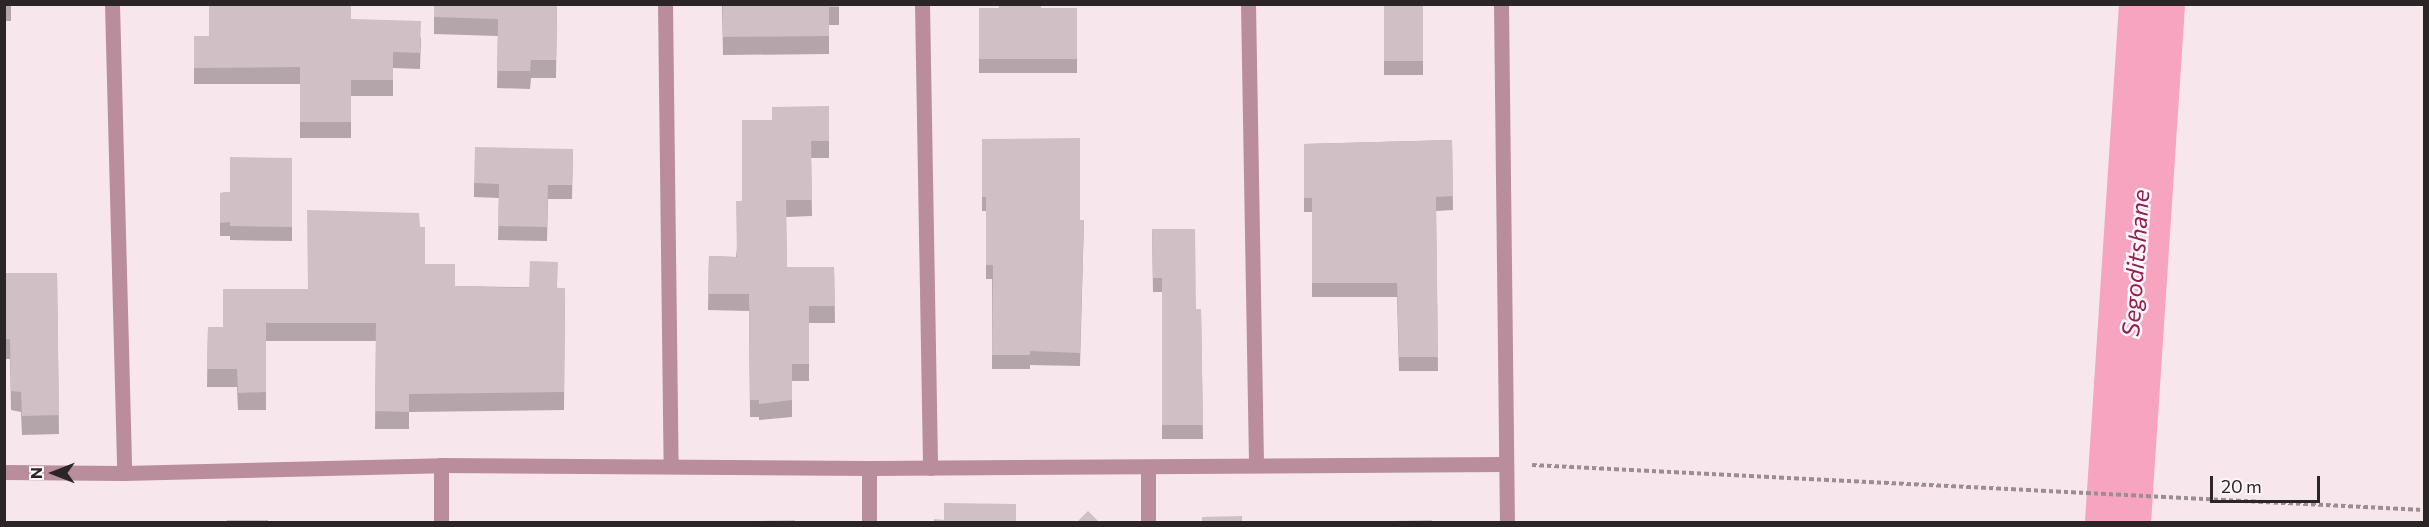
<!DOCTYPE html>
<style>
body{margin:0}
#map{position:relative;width:2429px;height:527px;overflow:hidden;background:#f7e7ec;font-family:Commissioner,sans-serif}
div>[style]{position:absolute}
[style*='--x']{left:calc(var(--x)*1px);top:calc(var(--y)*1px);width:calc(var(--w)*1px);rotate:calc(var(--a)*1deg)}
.river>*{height:66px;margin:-33px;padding:0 33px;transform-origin:33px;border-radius:33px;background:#f6a4c0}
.path>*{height:4px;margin-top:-2px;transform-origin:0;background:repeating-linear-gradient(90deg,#9a8e91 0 4.5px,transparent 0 7.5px)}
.minor>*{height:15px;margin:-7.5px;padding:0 7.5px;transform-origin:7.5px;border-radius:7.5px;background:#ba8d9c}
.wall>*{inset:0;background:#b3a5a9;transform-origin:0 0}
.building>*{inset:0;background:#d0c0c5;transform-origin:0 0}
span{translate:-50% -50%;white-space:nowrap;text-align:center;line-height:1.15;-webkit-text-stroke:5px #fef7f9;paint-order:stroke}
.water-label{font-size:24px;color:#931e55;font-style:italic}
.frame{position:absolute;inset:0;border:6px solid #2b2526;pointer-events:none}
.north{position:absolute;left:24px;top:443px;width:60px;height:60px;-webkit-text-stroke:4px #fef7f9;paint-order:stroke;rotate:270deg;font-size:16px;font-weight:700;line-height:24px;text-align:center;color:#2b2526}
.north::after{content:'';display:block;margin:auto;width:21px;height:27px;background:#2b2526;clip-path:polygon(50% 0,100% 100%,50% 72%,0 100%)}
.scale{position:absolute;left:2210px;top:476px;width:110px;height:27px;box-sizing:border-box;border:3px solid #2b2526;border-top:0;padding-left:8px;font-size:18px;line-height:21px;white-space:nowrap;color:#2b2526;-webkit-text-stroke:4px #fef7f9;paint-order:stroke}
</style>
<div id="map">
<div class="river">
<i style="--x:2118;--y:522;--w:519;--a:-86.24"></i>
</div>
<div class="path">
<i style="--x:1532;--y:465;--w:893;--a:2.89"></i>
</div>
<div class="minor">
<i style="--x:112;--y:4;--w:469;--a:88.5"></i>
<i style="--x:665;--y:4;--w:461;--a:89.3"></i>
<i style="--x:922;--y:4;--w:464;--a:89"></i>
<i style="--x:1248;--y:4;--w:460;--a:89"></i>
<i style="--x:1501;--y:4;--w:518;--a:89.34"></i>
<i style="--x:1148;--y:467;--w:55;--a:90"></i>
<i style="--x:869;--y:468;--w:54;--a:90"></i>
<i style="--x:4;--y:472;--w:120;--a:0.5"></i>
<i style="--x:124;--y:473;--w:317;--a:-1.4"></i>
<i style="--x:441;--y:465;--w:428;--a:0.4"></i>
<i style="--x:869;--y:468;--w:637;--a:-0.36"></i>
<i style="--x:441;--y:522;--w:57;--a:-90"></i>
</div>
<div class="wall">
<i style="left:4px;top:4px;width:7px;height:17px"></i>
<i style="clip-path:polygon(434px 4px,557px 4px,556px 78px,531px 78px,530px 89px,497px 88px,498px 36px,434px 34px)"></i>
<i style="clip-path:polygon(722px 4px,839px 4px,839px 25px,829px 25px,829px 54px,723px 55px)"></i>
<i style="left:1384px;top:4px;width:39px;height:71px"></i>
<i style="left:979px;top:8px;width:98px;height:65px"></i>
<i style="clip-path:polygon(351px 19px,421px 38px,420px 69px,393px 68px,393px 96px,351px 96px,351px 138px,300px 138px,300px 84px,194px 84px,194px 36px,209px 36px)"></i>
<i style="clip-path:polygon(829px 106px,829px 158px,811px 158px,812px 216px,786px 217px,787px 267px,834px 267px,835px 323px,809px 323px,809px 381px,792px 381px,792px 417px,759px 420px,759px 417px,750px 417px,749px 311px,708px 310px,709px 256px,736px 257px,742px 201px,772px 120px)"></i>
<i style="clip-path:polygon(982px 139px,1080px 220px,1084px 220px,1080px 366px,1030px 365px,1030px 369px,992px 369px,992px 279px,986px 279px,986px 211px,982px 211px)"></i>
<i style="clip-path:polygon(1452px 140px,1453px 210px,1436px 211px,1438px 371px,1399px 371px,1397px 297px,1312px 297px,1312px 212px,1304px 212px,1304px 144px)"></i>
<i style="clip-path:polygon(573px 149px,572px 199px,548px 199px,547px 241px,498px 240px,499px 198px,474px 197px,474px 183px)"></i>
<i style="clip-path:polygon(292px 158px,292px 241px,230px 240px,230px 236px,220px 236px,220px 193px,230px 192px)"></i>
<i style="clip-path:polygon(420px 227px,425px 264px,455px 286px,565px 288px,564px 410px,409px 412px,409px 429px,375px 429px,376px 341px,266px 341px,266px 410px,238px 410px,237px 387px,207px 387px,208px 327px,223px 327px,308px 289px)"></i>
<i style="clip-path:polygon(1152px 229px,1196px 309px,1201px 309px,1203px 439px,1162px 439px,1162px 292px,1153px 292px)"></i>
<i style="clip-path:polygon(4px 273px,57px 273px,59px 434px,22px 435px,21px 412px,11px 410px,10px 359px,4px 359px)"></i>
</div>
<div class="building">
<i style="clip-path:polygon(209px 4px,351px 4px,351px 19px,421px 21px,420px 53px,393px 52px,393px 80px,351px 80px,351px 122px,300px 122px,300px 67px,194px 68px,194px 36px,209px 36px)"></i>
<i style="clip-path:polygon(434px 4px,557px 4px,556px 60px,531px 60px,530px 71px,497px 71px,498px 19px,434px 17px)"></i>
<i style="clip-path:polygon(723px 4px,839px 4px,839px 7px,829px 7px,829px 36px,723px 37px)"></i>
<i style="clip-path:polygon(998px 4px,1041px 4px,1041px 8px,1077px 8px,1077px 59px,979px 59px,979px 8px,999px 8px)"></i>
<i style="left:1384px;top:4px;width:39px;height:57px"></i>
<i style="clip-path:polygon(829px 106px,829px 141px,811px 141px,812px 200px,786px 200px,787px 267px,834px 267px,835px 306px,809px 306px,809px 364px,792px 364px,792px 400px,759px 404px,759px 400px,750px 400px,749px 294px,708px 294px,709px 256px,737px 257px,736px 201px,742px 201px,742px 120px,772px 120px,772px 107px)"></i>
<i style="clip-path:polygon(1080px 138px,1080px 220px,1084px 220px,1080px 353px,1030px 351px,1030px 355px,992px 355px,993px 265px,986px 265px,986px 197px,982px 197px,982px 139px)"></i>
<i style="clip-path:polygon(1452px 140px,1453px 196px,1436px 197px,1438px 357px,1399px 357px,1397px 283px,1312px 283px,1312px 198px,1304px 198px,1304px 144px)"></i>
<i style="clip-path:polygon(475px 147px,573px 149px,572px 185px,548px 185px,547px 227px,498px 226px,499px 184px,474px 183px)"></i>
<i style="clip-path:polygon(230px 157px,292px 158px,292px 227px,230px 226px,230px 222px,220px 223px,220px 193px,230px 192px)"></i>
<i style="clip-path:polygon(307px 210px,419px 213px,420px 227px,425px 227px,425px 264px,455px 264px,455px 286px,529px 288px,530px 261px,558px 262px,557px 288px,565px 288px,564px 392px,409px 394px,409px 412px,375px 411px,376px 323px,266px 323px,266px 392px,238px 393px,237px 369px,207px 369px,208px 327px,223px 327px,223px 289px,308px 289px)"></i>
<i style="clip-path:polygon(1152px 229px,1195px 229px,1196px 309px,1201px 309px,1203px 425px,1162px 425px,1162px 278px,1153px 278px)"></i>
<i style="clip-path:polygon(4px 273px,57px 273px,59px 415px,22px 416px,21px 392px,11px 391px,10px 339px,4px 339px)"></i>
<i style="clip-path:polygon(944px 503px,1016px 504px,1016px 522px,934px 522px,934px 519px,944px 520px)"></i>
<i style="clip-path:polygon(1088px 511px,1099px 522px,1077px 522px)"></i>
<i style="clip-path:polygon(1242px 516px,1242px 522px,1202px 522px,1202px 517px)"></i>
<i style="left:227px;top:520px;width:41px;height:2px"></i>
<i style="clip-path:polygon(795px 520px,795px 522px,752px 522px,752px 521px)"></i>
<i style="clip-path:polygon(1432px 520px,1432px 522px,1391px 522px,1391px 521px)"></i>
</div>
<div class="water-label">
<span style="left:2135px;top:263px;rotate:-86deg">Segoditshane</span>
</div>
<div class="frame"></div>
<div class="north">N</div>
<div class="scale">20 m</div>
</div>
